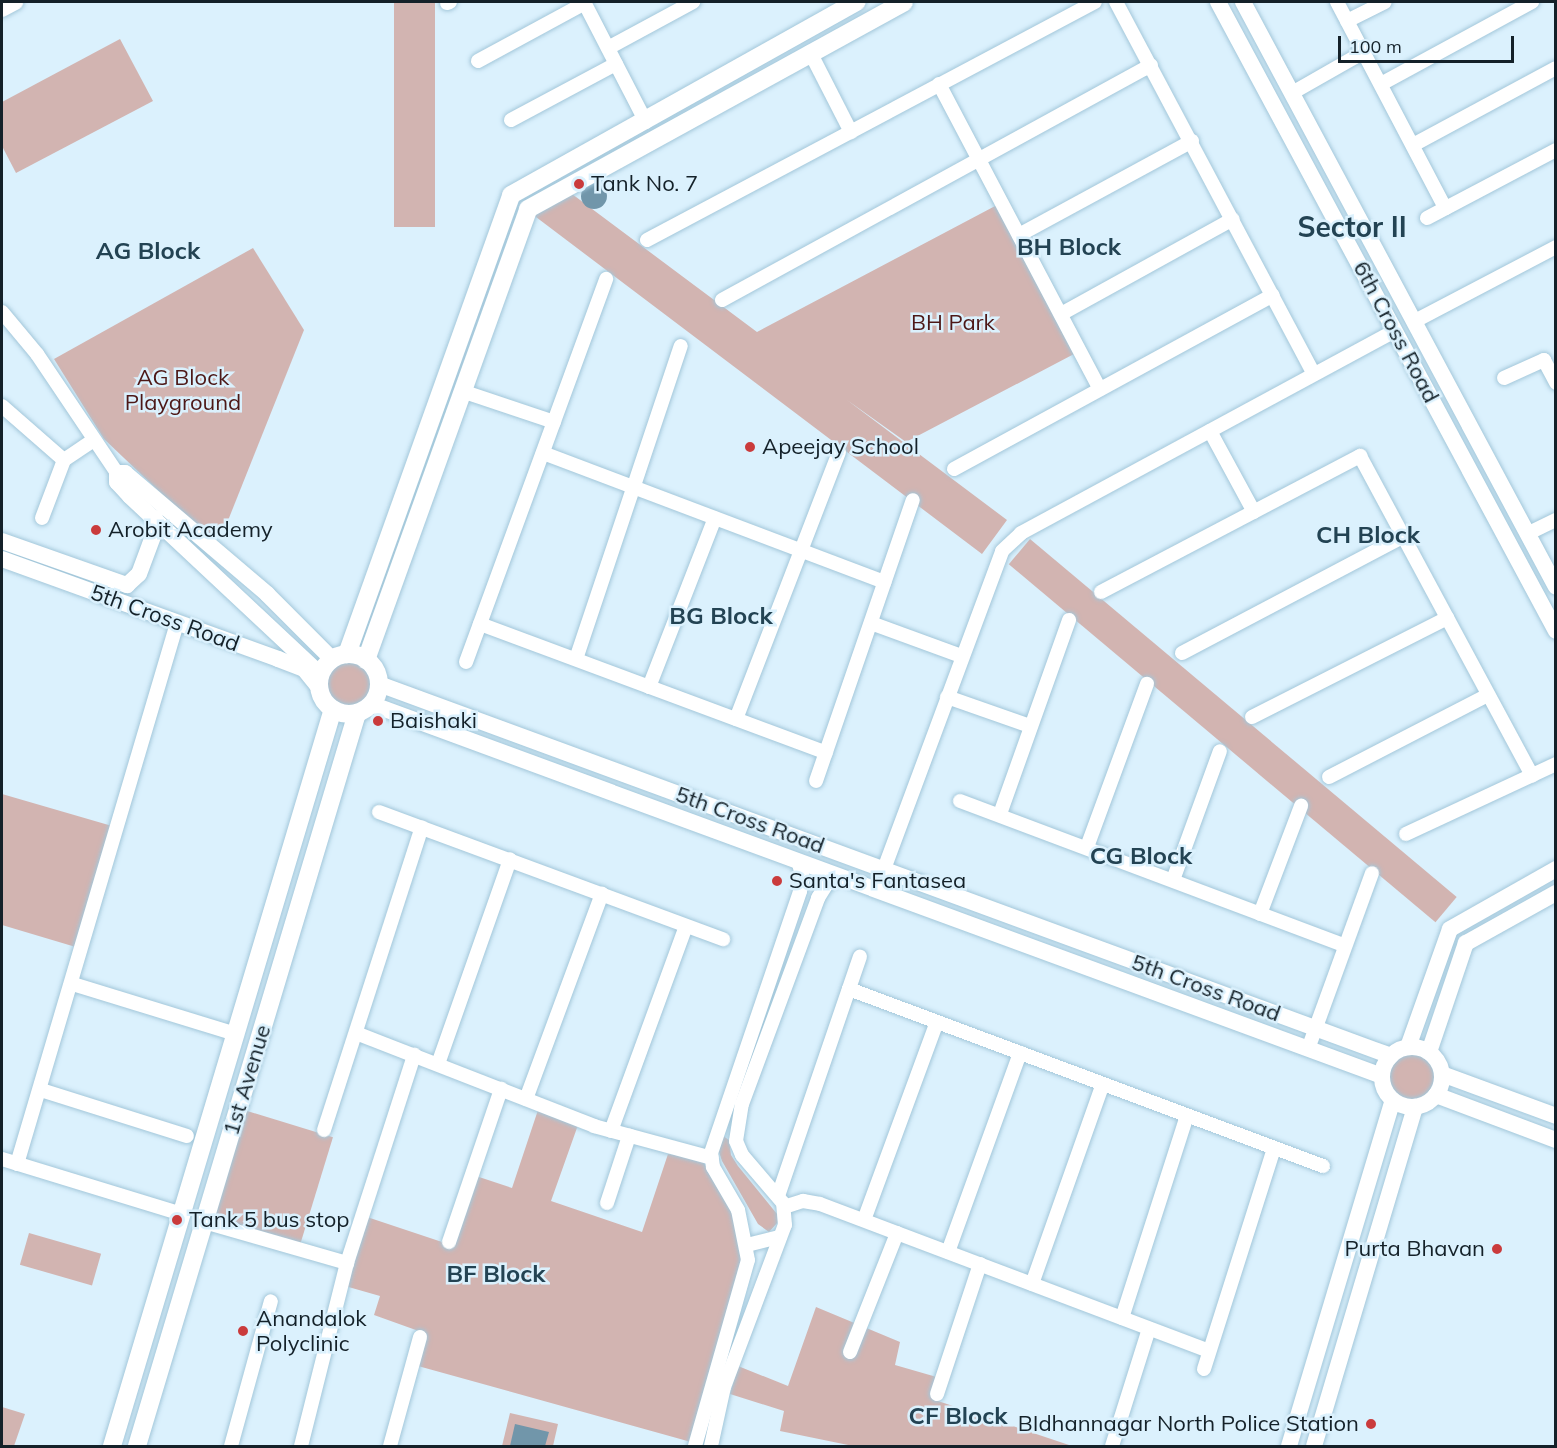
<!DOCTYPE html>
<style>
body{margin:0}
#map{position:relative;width:1557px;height:1448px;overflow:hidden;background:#dbf1fd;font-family:Mulish,sans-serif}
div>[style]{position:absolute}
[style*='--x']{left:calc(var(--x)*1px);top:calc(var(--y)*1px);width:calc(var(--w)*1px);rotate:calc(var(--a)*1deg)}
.green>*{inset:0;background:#d2b4b1;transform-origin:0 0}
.round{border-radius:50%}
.water>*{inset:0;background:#7196aa}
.roads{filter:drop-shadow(0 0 2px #a3c7da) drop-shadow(0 0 2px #a3c7da)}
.minor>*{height:14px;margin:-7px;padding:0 7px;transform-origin:7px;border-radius:7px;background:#fff}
.tertiary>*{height:16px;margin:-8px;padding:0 8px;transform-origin:8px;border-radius:8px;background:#fff}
.tertiary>.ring{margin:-8px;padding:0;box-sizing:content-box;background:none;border:16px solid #fff;border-radius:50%}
.secondary>*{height:18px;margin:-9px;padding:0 9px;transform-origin:9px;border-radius:9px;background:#fff}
.secondary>.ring{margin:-9px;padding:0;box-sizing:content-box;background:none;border:18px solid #fff;border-radius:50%}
.dots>*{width:16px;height:16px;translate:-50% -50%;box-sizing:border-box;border:3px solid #dbf1fd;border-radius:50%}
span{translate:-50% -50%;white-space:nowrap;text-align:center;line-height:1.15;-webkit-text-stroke:5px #dbf1fd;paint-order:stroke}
.poi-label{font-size:22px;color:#142129}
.left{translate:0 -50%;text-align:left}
.right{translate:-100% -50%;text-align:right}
.park-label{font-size:22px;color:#4d1817}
.street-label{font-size:22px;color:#142129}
.neighbourhood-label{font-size:24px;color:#234353;font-weight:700}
.district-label{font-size:28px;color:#234353;font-weight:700}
.frame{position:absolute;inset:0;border:3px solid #142129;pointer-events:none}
.scale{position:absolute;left:1338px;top:36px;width:176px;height:27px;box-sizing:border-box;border:3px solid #142129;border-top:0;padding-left:8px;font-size:18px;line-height:21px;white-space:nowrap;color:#142129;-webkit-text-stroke:4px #dbf1fd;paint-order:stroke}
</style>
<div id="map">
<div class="green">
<i style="left:394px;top:2px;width:41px;height:225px"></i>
<i style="clip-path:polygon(120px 39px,153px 101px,16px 173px,2px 146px,2px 102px)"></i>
<i style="clip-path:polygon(568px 191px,757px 332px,997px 205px,1074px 354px,906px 442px,847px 400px,1007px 520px,982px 554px,532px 214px)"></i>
<i style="clip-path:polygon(253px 248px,304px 330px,225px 528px,215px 534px,204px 534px,104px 439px,54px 359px)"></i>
<i style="left:1030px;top:539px;width:557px;height:33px;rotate:40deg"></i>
<i class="round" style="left:327px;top:662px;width:44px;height:44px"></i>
<i style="clip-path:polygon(2px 794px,112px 826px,79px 948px,2px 925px)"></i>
<i class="round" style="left:1388px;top:1054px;width:46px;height:46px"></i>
<i style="clip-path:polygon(539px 1107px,578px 1125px,551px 1201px,642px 1232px,668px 1154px,701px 1158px,734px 1214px,743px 1246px,741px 1269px,691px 1442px,418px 1366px,427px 1334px,374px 1315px,380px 1296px,345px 1286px,367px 1217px,454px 1246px,476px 1176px,512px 1188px)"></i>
<i style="left:244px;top:1110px;width:93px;height:115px;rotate:17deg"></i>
<i style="clip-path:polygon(723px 1136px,729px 1140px,731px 1155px,738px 1166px,777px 1214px,778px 1222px,769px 1232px,758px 1224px,722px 1161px,719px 1152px)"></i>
<i style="left:29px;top:1233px;width:75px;height:33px;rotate:16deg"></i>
<i style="clip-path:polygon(816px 1307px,900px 1342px,895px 1365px,940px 1378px,932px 1399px,1072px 1446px,853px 1446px,780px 1431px,784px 1411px,730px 1394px,738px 1366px,788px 1386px)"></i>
<i style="clip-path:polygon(2px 1407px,25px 1414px,14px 1446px,2px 1446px)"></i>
<i style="clip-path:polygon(510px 1413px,558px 1424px,553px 1446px,502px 1446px)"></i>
</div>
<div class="water">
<i class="round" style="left:581px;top:183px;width:26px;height:26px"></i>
<i style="clip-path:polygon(515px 1424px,549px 1432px,545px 1446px,510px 1446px)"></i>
</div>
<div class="roads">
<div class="minor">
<i style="--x:584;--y:2;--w:135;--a:62.7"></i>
<i style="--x:1116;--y:2;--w:421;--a:62"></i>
<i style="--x:1337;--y:2;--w:233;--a:62.3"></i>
<i style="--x:447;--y:3;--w:3;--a:-18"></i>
<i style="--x:1347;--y:21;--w:42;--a:-26.6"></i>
<i style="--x:608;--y:48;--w:97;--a:-28.4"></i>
<i style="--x:810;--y:52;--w:90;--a:62.9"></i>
<i style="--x:478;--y:61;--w:122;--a:-28.5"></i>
<i style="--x:939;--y:84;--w:345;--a:62.2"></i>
<i style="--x:1381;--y:84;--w:172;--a:-28.5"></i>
<i style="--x:1292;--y:93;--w:83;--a:-29.7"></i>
<i style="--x:511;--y:120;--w:119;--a:-28.1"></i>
<i style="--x:1413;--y:145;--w:162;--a:-28.3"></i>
<i style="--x:1427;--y:218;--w:146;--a:-27.8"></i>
<i style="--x:1019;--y:235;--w:197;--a:-28.5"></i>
<i style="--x:647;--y:240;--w:507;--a:-27.98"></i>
<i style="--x:722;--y:300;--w:489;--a:-28.7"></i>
<i style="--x:2;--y:312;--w:55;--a:50.2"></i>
<i style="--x:37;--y:354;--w:143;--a:56.1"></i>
<i style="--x:1061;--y:314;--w:196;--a:-28.9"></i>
<i style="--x:1415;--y:321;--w:159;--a:-27.7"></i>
<i style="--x:1504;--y:378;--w:44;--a:-24.2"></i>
<i style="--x:1544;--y:360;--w:26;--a:62"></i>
<i style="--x:462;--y:391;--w:97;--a:18.6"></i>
<i style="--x:2;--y:406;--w:82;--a:41.1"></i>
<i style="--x:64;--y:460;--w:62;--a:110.8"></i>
<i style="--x:1210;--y:431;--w:92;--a:61.5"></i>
<i style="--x:543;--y:453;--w:365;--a:20.7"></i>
<i style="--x:64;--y:460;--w:36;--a:-34"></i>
<i style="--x:954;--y:469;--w:363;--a:-28.6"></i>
<i style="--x:1529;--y:533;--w:30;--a:-26"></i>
<i style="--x:1101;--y:592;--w:293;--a:-27.7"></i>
<i style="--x:1360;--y:456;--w:363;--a:61.7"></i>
<i style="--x:871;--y:623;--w:96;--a:20.1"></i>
<i style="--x:480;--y:624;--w:369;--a:20.4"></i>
<i style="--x:1182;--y:653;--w:251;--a:-27.8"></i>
<i style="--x:576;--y:659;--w:330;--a:-71.5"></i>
<i style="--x:466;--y:662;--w:408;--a:-69.9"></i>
<i style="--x:649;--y:687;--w:181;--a:-68.7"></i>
<i style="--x:947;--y:697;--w:88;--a:19.3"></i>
<i style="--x:1252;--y:717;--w:219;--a:-26.9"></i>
<i style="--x:736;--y:719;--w:286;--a:-68.9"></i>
<i style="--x:1329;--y:777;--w:179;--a:-27.3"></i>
<i style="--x:816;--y:781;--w:297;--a:-71"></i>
<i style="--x:960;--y:801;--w:411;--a:20.6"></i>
<i style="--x:379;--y:812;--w:367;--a:20.3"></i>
<i style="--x:1000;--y:814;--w:206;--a:-70.4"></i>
<i style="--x:1406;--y:834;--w:166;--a:-25"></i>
<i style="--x:1087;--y:847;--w:174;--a:-69.8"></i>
<i style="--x:884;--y:869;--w:339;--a:-69.6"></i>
<i style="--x:1002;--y:551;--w:26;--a:-43"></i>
<i style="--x:1021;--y:533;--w:425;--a:-28.4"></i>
<i style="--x:1173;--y:880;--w:137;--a:-70"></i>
<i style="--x:1260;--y:914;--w:116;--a:-69.2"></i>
<i style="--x:73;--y:984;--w:170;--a:17.1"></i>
<i style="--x:849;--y:989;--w:506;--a:20.48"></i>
<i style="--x:356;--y:1033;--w:256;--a:21.3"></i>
<i style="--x:594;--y:1126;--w:122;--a:15.2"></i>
<i style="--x:1308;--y:1049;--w:187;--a:-70"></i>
<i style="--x:438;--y:1064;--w:217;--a:-70.6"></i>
<i style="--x:41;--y:1090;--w:153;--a:17.5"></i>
<i style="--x:526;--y:1099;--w:219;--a:-69.7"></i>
<i style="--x:324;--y:1130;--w:318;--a:-72.1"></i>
<i style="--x:611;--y:1131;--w:218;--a:-69.9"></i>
<i style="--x:2;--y:1159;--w:188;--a:17"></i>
<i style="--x:17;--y:1164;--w:564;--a:-73.52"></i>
<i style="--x:778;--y:1196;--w:253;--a:-71.1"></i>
<i style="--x:607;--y:1203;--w:71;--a:-71.8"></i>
<i style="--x:784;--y:1207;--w:20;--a:-18"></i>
<i style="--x:803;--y:1201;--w:17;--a:10"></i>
<i style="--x:820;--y:1204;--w:415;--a:20.7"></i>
<i style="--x:864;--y:1220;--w:211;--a:-69.8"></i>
<i style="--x:204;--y:1222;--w:149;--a:16"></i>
<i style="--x:449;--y:1242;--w:162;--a:-71.2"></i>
<i style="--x:747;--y:1245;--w:34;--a:-14"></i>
<i style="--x:948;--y:1252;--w:212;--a:-70.1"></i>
<i style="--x:1032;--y:1284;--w:212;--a:-70.5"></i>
<i style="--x:1122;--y:1318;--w:212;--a:-72.2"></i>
<i style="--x:850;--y:1352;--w:128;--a:-68.4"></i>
<i style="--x:1204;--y:1369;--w:232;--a:-72.4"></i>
<i style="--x:937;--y:1394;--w:137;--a:-71.7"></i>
<i style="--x:231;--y:1446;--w:150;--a:-74.6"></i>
<i style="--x:301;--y:1446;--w:189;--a:-75.9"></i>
<i style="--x:347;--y:1263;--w:219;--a:-72.1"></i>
<i style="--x:390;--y:1446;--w:113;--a:-74.6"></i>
<i style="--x:695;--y:1446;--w:193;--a:-74.1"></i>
<i style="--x:748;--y:1260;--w:51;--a:-101.3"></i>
<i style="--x:738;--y:1210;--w:50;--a:-120.2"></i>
<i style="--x:713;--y:1167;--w:14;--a:-98"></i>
<i style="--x:711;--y:1153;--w:277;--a:-71.2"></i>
<i style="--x:800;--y:891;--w:13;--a:-77"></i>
<i style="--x:803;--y:878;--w:18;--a:-106"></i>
<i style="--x:711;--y:1446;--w:60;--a:-77.6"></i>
<i style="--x:724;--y:1387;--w:173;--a:-69.4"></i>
<i style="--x:785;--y:1225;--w:22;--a:-95"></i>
<i style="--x:783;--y:1203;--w:63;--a:-130.5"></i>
<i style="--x:742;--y:1155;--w:15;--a:-113"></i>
<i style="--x:736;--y:1141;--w:37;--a:-81"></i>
<i style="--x:742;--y:1104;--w:220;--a:-69.7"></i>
<i style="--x:818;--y:898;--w:15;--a:-58"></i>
<i style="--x:826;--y:885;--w:16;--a:-30"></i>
<i style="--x:1112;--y:1446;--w:123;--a:-72.5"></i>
</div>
<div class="tertiary">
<i style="--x:1218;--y:2;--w:714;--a:61.75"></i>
<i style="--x:1243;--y:2;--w:663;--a:61.85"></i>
<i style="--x:2;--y:9;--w:15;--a:-28"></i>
<i style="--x:2;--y:541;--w:133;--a:19.4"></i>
<i style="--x:127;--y:585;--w:16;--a:-43"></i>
<i style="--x:139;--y:574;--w:46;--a:-69.6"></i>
<i style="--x:155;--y:531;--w:13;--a:-90"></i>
<i style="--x:2;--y:559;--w:294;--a:19.9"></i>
<i style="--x:278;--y:659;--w:28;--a:21"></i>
<i style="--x:304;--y:669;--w:26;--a:51"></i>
<i style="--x:321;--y:675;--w:262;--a:-136.9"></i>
<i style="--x:130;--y:496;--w:19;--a:-133"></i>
<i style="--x:117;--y:482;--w:9;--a:-90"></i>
<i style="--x:117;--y:473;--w:8;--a:0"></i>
<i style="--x:125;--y:473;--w:187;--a:40.4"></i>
<i style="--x:267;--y:594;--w:92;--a:45"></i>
<i style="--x:379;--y:684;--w:1078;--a:20.18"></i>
<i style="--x:371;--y:704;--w:1077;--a:20.2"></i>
<i style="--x:1408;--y:1047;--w:125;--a:-70.4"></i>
<i style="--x:1450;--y:929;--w:122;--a:-29.5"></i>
<i class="ring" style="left:1382px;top:1047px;width:44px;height:44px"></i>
<i style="--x:1429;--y:1052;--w:115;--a:-71.3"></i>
<i style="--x:1466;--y:943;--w:103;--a:-29.1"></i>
<i style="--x:1442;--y:1074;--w:121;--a:20.2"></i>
<i style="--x:1436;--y:1095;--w:128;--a:20.6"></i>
<i style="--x:1289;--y:1446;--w:361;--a:-73.3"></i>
<i style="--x:1314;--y:1446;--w:354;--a:-73.4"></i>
</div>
<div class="secondary">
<i style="--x:347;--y:654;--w:487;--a:-70.3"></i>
<i style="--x:511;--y:195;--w:396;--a:-29.2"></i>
<i class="ring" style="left:319px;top:654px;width:42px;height:42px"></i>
<i style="--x:366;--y:660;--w:479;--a:-70.2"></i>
<i style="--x:528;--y:209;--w:429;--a:-28.8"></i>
<i style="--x:112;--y:1446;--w:769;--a:-73.31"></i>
<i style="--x:137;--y:1446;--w:765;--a:-73.29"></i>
</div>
</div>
<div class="dots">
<i style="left:579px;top:184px;background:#ca3b3c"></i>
<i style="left:750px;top:447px;background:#ca3b3c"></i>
<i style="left:96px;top:530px;background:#ca3b3c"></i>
<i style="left:378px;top:721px;background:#ca3b3c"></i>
<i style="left:777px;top:881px;background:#ca3b3c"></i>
<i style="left:177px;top:1220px;background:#ca3b3c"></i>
<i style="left:1497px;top:1249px;background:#ca3b3c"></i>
<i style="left:243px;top:1331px;background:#ca3b3c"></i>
<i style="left:1371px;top:1424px;background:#ca3b3c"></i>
</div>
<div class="poi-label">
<span class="left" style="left:591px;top:184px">Tank No. 7</span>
<span class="left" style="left:762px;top:447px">Apeejay School</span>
<span class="left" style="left:108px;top:530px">Arobit Academy</span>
<span class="left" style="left:390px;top:721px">Baishaki</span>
<span class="left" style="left:789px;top:881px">Santa's Fantasea</span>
<span class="left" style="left:189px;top:1220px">Tank 5 bus stop</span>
<span class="right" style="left:1485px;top:1249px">Purta Bhavan</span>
<span class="left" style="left:256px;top:1331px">Anandalok<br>Polyclinic</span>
<span class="right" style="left:1359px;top:1424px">BIdhannagar North Police Station</span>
</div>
<div class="park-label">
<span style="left:953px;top:323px">BH Park</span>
<span style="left:183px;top:390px">AG Block<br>Playground</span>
</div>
<div class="street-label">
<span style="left:1396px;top:332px;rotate:62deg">6th Cross Road</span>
<span style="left:165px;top:618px;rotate:20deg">5th Cross Road</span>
<span style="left:750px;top:820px;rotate:20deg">5th Cross Road</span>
<span style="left:1206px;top:988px;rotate:20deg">5th Cross Road</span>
<span style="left:247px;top:1080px;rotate:-73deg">1st Avenue</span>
</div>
<div class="neighbourhood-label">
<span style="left:1069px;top:247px">BH Block</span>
<span style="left:148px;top:251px">AG Block</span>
<span style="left:1368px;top:535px">CH Block</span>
<span style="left:721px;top:616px">BG Block</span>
<span style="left:1141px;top:856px">CG Block</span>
<span style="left:496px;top:1274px">BF Block</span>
<span style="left:958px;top:1416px">CF Block</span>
</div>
<div class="district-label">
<span style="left:1352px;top:227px">Sector II</span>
</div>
<div class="frame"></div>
<div class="scale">100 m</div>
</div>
